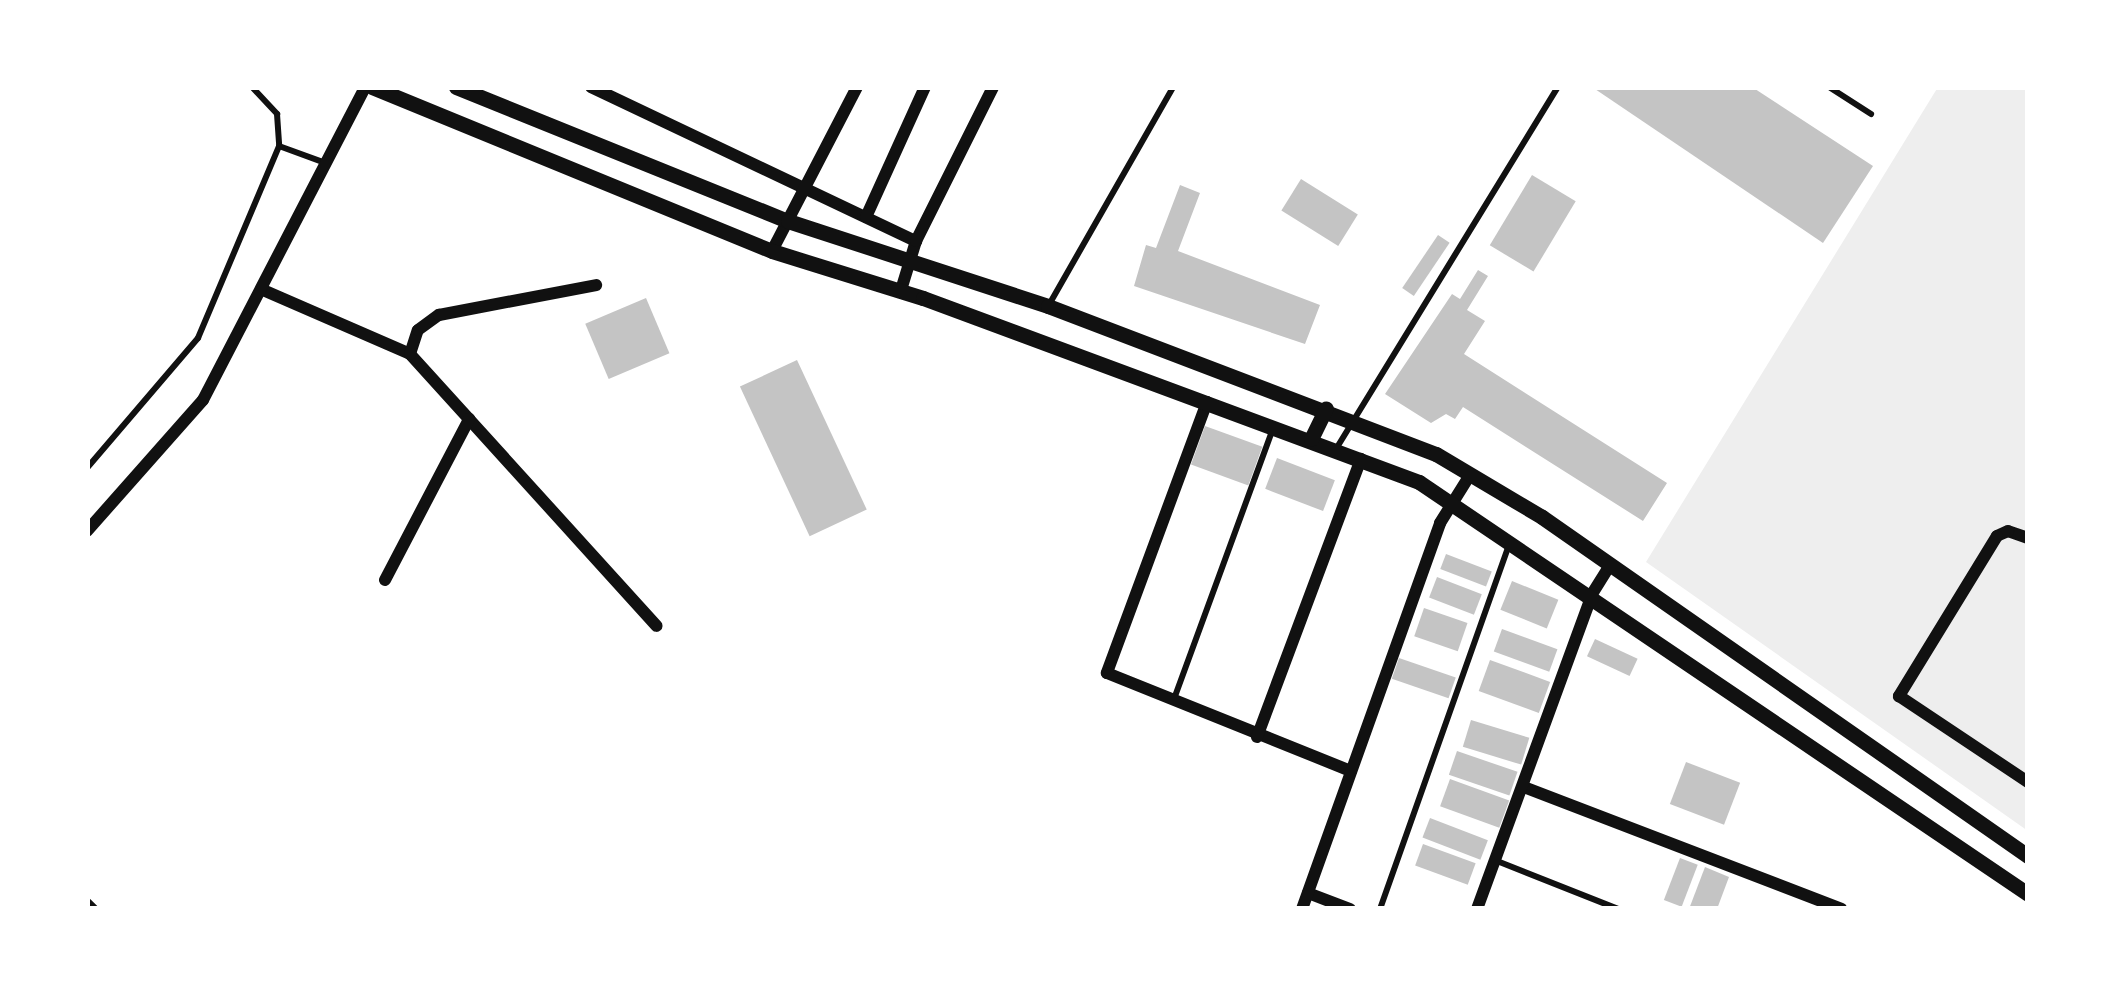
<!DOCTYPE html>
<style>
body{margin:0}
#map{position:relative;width:2115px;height:996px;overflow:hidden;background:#fff;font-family:"Fira Sans Condensed",sans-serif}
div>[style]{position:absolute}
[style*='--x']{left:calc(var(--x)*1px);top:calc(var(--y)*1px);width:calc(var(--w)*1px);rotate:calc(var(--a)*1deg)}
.green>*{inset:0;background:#eee}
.building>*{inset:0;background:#c4c4c4;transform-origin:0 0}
.service>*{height:6px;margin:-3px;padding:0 3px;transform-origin:3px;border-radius:3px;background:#111}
.minor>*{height:12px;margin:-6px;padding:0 6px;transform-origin:6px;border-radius:6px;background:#111}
.tertiary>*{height:15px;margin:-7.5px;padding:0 7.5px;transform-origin:7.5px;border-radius:7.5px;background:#111}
span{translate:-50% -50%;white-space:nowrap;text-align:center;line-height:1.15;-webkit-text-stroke:9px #fff;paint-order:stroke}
.frame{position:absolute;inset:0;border:90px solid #fff;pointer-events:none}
</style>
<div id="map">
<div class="green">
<i style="clip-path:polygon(1938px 87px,2028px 87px,2028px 831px,1646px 562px)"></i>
</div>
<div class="building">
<i style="clip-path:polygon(1592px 87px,1752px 87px,1873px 166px,1823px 243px)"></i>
<i style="left:1532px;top:175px;width:51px;height:82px;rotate:31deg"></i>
<i style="left:1301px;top:179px;width:67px;height:37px;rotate:32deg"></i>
<i style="clip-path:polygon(1180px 185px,1200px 193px,1178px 251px,1320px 305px,1305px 344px,1134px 286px,1146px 245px,1156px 248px)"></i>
<i style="left:1438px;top:235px;width:14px;height:64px;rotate:34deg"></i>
<i style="clip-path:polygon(1478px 270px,1488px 276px,1467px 310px,1485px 321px,1464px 354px,1667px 483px,1643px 521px,1463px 407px,1455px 419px,1446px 414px,1431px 423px,1385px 394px,1452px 294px,1460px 299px)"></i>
<i style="left:646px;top:298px;width:60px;height:66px;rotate:67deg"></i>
<i style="left:797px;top:360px;width:165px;height:63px;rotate:65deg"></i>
<i style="left:1205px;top:426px;width:61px;height:41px;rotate:20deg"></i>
<i style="left:1277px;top:458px;width:62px;height:33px;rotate:21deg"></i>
<i style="left:1446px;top:554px;width:49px;height:16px;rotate:21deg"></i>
<i style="left:1437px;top:577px;width:48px;height:22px;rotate:21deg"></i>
<i style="left:1512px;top:581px;width:50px;height:31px;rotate:22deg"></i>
<i style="left:1424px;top:608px;width:46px;height:30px;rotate:19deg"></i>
<i style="left:1502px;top:629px;width:59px;height:24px;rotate:20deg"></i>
<i style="left:1595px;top:639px;width:47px;height:19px;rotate:25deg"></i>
<i style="left:1399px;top:658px;width:60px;height:22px;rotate:19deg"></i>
<i style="left:1490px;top:660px;width:64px;height:33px;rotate:20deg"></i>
<i style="left:1471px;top:720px;width:61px;height:28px;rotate:17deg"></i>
<i style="left:1457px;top:751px;width:64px;height:25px;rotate:19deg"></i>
<i style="left:1686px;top:762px;width:58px;height:45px;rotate:21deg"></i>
<i style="left:1450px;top:779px;width:63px;height:29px;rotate:20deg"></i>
<i style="left:1430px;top:818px;width:62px;height:21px;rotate:21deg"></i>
<i style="left:1423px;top:844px;width:56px;height:23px;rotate:20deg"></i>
<i style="left:1680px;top:858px;width:19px;height:45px;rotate:21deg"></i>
<i style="clip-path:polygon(1705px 867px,1729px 877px,1717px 909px,1689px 909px)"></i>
</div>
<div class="service">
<i style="--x:252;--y:87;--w:37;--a:47"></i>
<i style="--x:277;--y:114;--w:32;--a:86"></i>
<i style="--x:1829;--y:87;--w:50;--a:32.7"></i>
<i style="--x:1050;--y:303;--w:249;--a:-60.3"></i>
<i style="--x:1336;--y:449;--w:425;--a:-58.5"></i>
<i style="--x:87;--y:468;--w:171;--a:-49.5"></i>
<i style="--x:198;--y:338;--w:208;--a:-67.1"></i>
<i style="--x:279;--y:146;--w:47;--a:20"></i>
<i style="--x:1174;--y:699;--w:288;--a:-69.9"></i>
<i style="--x:1497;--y:861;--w:130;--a:21.6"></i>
<i style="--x:87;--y:900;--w:13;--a:45"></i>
<i style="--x:1380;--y:909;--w:386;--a:-70.5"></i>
</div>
<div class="minor">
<i style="--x:591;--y:87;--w:360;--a:25.4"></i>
<i style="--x:866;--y:217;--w:143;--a:-65.6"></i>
<i style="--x:772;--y:251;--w:185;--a:-62.6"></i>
<i style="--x:263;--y:290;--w:160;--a:23.5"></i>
<i style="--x:410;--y:354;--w:367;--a:47.8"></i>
<i style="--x:901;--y:290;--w:51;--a:-73"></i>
<i style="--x:916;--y:241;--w:172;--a:-63.4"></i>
<i style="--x:410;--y:354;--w:25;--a:-72"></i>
<i style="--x:418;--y:330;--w:26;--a:-36"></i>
<i style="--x:439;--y:315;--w:160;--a:-10.8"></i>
<i style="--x:1207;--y:402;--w:289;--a:110.3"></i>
<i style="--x:1107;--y:673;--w:263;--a:21.9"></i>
<i style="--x:87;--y:531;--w:175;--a:-48.5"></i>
<i style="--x:203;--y:400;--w:352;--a:-62.6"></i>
<i style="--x:2028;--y:538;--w:21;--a:-161"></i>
<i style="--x:2008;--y:531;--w:12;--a:156"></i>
<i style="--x:1997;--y:536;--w:188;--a:121.5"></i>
<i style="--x:1899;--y:696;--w:155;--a:33.7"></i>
<i style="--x:385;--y:580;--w:182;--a:-62.4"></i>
<i style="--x:1257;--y:737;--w:297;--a:-69.5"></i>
<i style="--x:1524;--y:787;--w:340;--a:21"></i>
<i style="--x:1308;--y:893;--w:45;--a:20.9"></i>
<i style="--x:1302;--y:909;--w:410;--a:-70.3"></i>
<i style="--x:1440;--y:523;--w:57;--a:-58"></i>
<i style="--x:1477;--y:909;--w:335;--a:-69.9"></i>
<i style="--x:1592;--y:594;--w:34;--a:-58"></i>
</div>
<div class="tertiary">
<i style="--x:372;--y:87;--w:432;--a:22.3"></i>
<i style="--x:772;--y:251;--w:158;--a:17.3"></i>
<i style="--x:923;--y:298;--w:529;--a:20.35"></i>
<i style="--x:1419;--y:482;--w:735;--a:34.08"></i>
<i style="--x:456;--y:87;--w:358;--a:22"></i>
<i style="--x:788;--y:221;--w:274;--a:18.1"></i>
<i style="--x:1048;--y:306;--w:415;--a:20.9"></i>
<i style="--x:1436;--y:454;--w:123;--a:30.7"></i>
<i style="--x:1542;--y:517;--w:593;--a:34.9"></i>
<i style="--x:1311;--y:439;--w:34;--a:-64"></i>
</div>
<div class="frame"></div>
</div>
